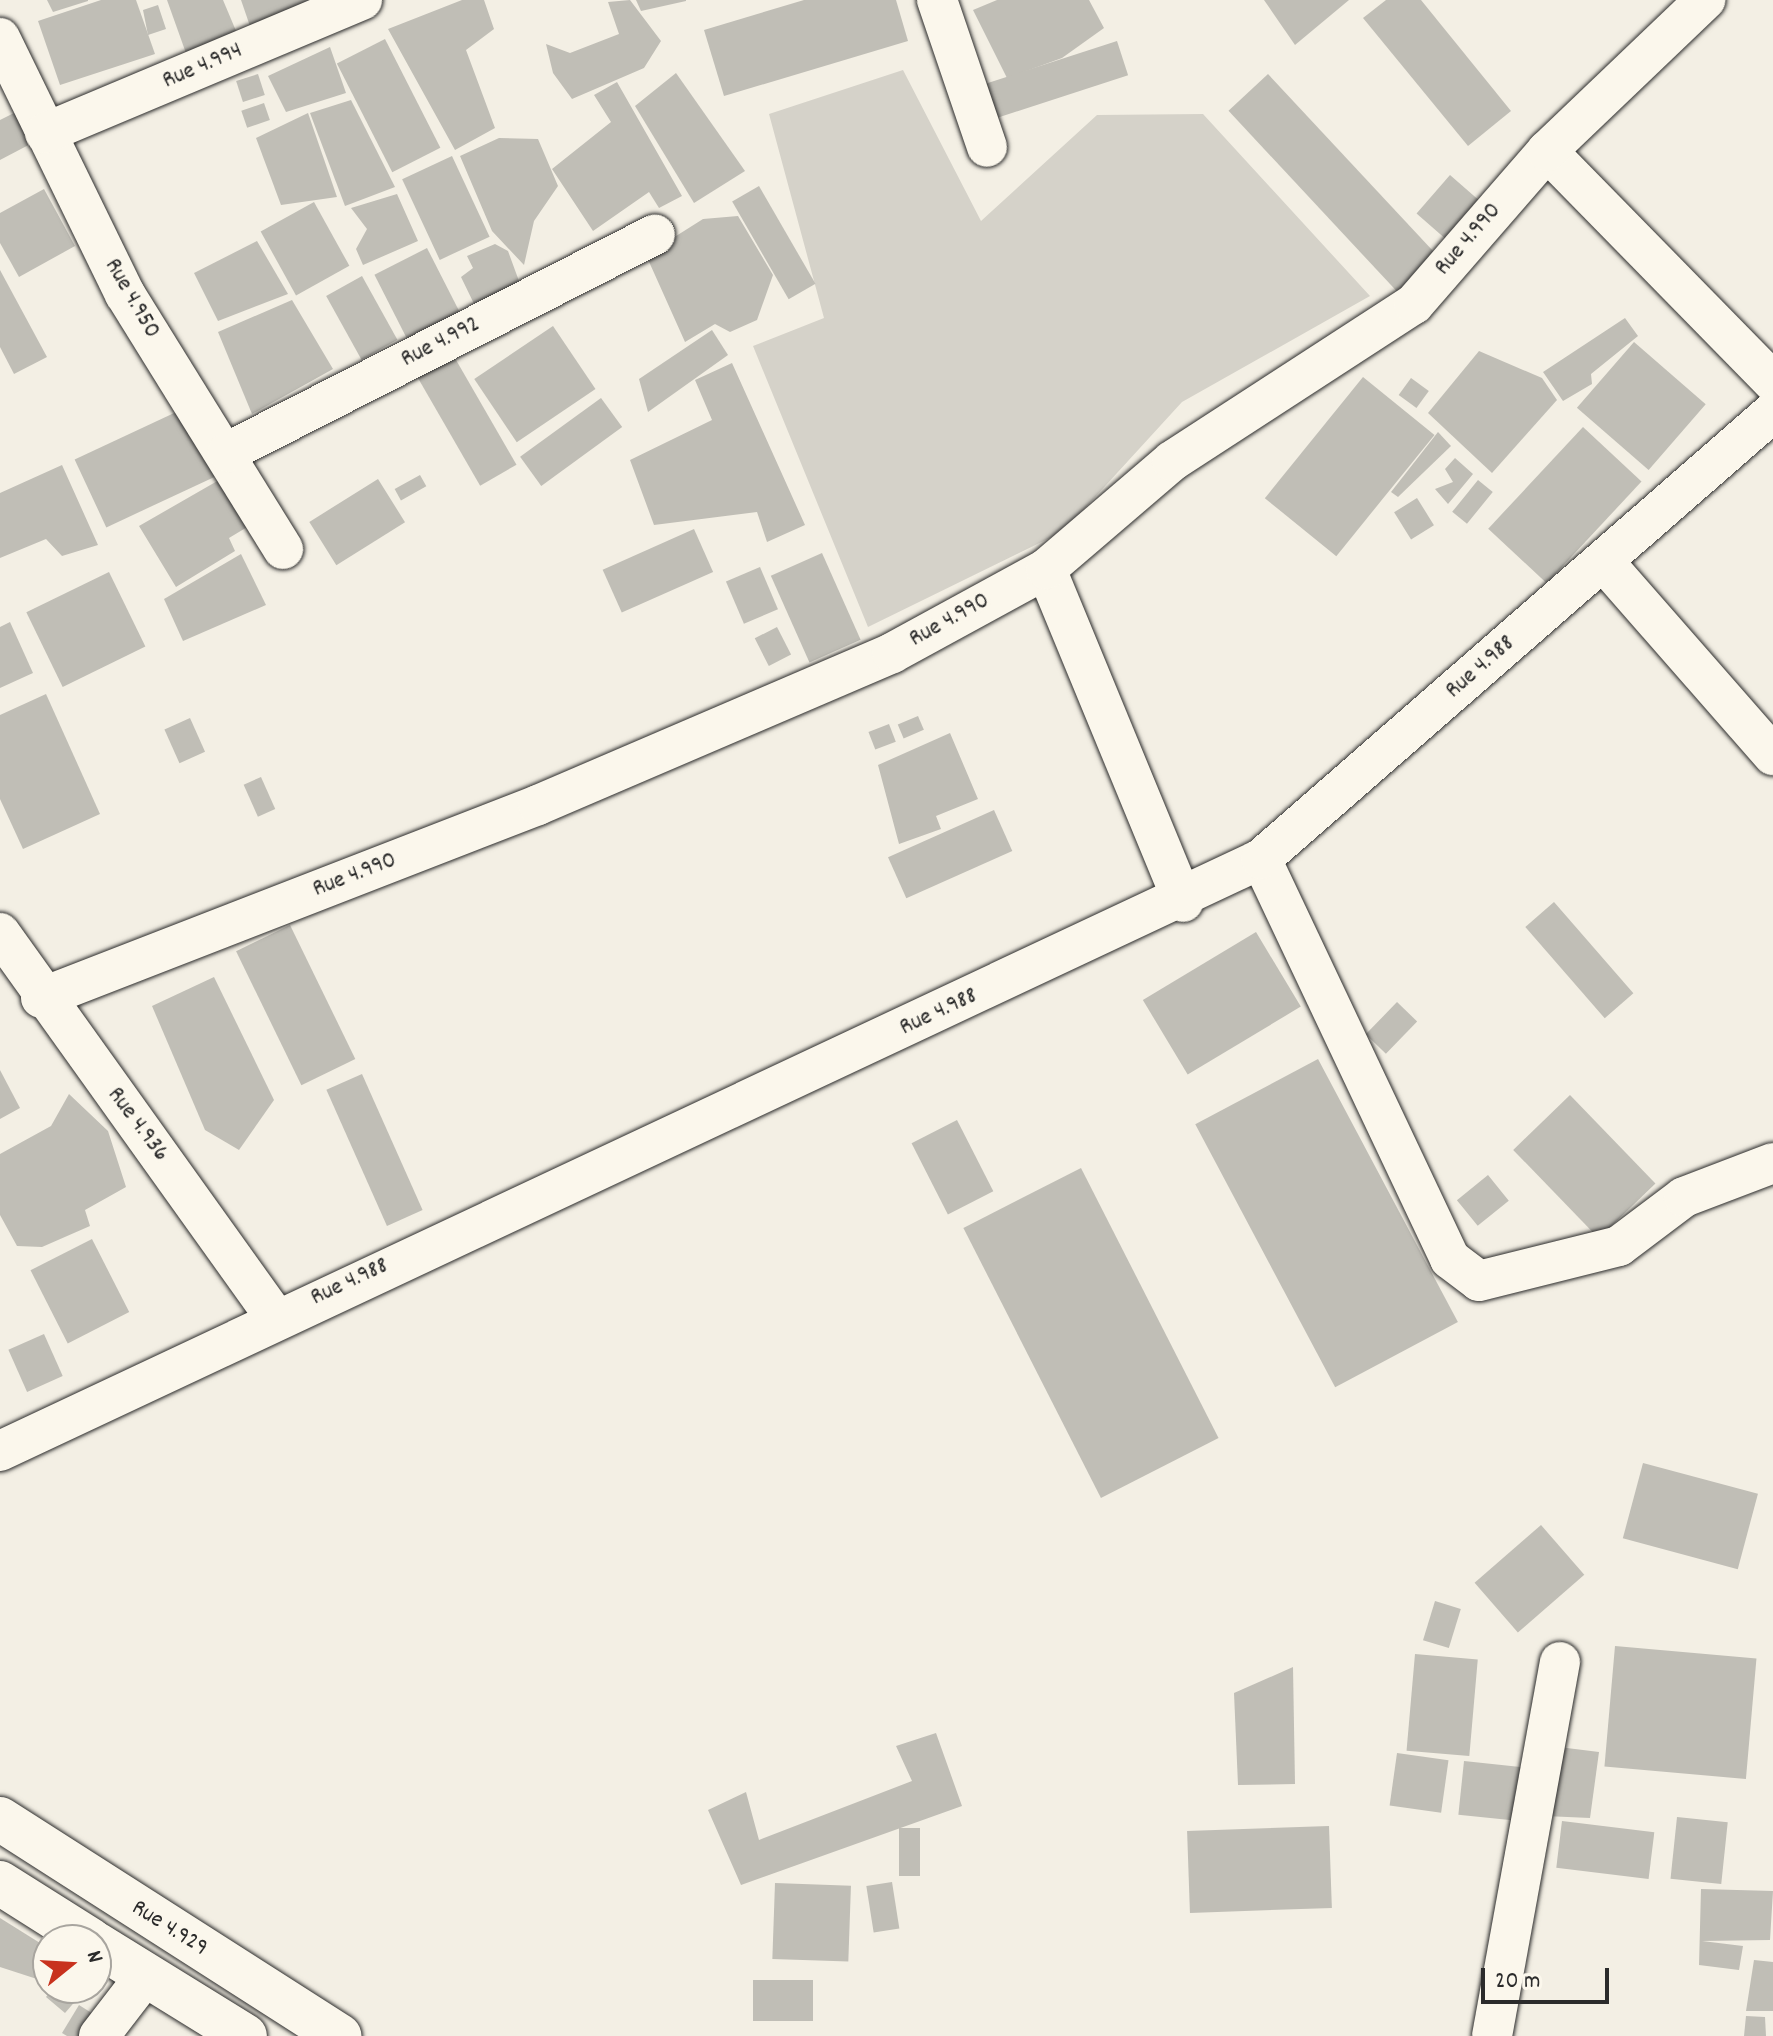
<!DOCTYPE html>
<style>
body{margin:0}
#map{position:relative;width:1773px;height:2036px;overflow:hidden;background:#f3efe4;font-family:Dekko,sans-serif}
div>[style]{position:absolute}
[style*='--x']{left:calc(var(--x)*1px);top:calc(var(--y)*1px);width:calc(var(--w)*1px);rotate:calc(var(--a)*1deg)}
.green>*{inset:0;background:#d5d2c9}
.building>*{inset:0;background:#c0beb6;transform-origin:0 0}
.roads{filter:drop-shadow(0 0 2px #2b2b2b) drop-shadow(0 0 2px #2b2b2b)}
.minor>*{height:40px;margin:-20px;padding:0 20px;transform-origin:20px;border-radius:20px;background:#fbf7ec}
.primary>*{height:44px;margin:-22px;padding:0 22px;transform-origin:22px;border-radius:22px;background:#fbf7ec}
span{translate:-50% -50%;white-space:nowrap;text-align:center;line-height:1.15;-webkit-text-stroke:7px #fbf7ec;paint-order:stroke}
.street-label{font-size:24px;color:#2b2b2b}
.north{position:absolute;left:32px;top:1924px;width:80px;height:80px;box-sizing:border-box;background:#fbf7ec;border:2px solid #a8a59f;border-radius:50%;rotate:72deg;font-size:22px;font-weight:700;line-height:32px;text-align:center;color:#2b2b2b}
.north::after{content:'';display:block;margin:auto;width:28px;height:36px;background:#c8321e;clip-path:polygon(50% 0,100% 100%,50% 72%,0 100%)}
.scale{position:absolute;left:1481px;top:1968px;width:128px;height:36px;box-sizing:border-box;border:4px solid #2b2b2b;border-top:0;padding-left:10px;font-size:24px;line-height:28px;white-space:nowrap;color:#2b2b2b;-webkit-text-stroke:6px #fbf7ec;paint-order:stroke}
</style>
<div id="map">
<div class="green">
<i style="clip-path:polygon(903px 70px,981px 221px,1097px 115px,1203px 114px,1370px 296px,1182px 402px,1064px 531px,868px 627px,753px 346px,824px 318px,769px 114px)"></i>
</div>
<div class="building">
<i style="clip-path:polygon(47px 0,88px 0,88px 1px,53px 12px)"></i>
<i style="clip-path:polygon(101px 0,136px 0,155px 54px,60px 85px,38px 21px)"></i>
<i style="clip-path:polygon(167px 0,223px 0,239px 38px,187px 56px)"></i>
<i style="clip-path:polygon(241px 0,311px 0,251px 29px)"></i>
<i style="clip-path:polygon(462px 0,484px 0,494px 29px,466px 50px,495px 128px,455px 150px,388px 29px)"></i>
<i style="clip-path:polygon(630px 0,661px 41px,644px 68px,572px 99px,553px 73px,546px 44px,570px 53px,619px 34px,608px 2px)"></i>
<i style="clip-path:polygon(636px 0,686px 0,686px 1px,641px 11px)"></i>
<i style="clip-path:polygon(804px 0,896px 0,908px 41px,724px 96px,704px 30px)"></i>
<i style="clip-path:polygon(997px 0,1089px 0,1104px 28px,1062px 58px,1007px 78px,973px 10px)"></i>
<i style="clip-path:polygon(1264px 0,1349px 0,1295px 45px)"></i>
<i style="clip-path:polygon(1386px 0,1421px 0,1511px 111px,1468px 146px,1363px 18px)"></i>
<i style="clip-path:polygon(158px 5px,166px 29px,148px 35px,143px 10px)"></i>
<i style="left:385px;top:39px;width:122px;height:54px;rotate:63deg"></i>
<i style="left:1117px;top:41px;width:36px;height:139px;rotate:72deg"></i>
<i style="clip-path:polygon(330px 47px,346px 93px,286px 112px,268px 76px)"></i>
<i style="clip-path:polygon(676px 73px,745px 171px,694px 203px,635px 106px)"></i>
<i style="left:258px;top:74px;width:22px;height:23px;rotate:72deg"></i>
<i style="left:1268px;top:74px;width:256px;height:54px;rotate:47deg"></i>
<i style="clip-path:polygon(617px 82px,682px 196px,659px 208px,649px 192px,593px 231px,552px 169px,611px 122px,594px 95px)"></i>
<i style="clip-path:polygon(351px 100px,395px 187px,345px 206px,310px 113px)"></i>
<i style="left:264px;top:103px;width:18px;height:24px;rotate:71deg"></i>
<i style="clip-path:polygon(24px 108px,40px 139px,0 160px,0 120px)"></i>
<i style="clip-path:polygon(308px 113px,337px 197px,281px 205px,256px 138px)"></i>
<i style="clip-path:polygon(499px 138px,538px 139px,558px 186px,534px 221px,524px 265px,492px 231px,460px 156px)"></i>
<i style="left:452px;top:156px;width:89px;height:55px;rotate:65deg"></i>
<i style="left:1450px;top:175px;width:41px;height:51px;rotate:41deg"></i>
<i style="left:759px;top:186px;width:113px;height:31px;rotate:60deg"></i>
<i style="clip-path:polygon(44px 189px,75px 246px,19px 277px,0 243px,0 213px)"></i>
<i style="clip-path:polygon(397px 194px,418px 241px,363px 265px,356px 249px,367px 229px,351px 208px)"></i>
<i style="left:314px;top:202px;width:73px;height:61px;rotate:61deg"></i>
<i style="clip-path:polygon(738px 216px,773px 275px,757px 320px,730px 332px,715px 324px,685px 342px,646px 255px,703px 219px)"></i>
<i style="clip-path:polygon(257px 241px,288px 294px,218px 321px,194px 273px)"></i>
<i style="clip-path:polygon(495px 244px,508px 251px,523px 292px,477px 310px,461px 277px,473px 268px,467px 256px)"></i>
<i style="left:427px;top:248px;width:84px;height:59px;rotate:63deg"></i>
<i style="clip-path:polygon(0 270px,47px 357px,14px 374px,0 347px)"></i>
<i style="left:362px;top:276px;width:73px;height:41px;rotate:61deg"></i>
<i style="clip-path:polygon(292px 300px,333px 369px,252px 414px,218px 332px)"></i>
<i style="clip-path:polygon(1625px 318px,1638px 336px,1591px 374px,1592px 384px,1563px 401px,1543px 372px)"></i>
<i style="left:553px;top:326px;width:76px;height:95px;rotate:56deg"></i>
<i style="clip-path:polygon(712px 330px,728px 355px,648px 412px,639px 379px)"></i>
<i style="left:1634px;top:342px;width:95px;height:87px;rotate:41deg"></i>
<i style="clip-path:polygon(1479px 351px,1542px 378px,1557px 400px,1492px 473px,1428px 413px)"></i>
<i style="left:452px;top:353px;width:129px;height:42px;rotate:60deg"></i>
<i style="clip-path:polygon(732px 363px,805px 525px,767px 542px,757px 512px,654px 525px,630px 460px,712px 420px,695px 380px)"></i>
<i style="left:1363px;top:377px;width:92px;height:156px;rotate:39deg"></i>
<i style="left:1411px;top:378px;width:22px;height:21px;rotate:36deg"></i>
<i style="left:601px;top:398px;width:36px;height:100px;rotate:54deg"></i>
<i style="left:187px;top:407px;width:75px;height:124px;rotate:65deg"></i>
<i style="left:1583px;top:427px;width:80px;height:139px;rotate:43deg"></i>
<i style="clip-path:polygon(1438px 432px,1451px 446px,1398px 497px,1391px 492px)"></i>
<i style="clip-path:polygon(1455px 458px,1473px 474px,1448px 504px,1435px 489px,1453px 482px,1445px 469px)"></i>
<i style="clip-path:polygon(62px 465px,98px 545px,62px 556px,46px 539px,0 558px,0 493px)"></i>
<i style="clip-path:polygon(233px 472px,259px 520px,229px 538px,235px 551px,176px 587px,139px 526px)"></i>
<i style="left:420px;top:475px;width:13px;height:29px;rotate:61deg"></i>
<i style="left:378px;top:479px;width:51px;height:81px;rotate:58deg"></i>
<i style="left:1478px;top:480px;width:19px;height:41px;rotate:39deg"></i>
<i style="left:1417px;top:498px;width:32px;height:27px;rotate:58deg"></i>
<i style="left:694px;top:529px;width:47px;height:100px;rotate:66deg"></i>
<i style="left:822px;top:553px;width:95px;height:56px;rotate:66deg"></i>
<i style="clip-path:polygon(241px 554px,266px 605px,183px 641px,164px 599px)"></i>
<i style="left:760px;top:567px;width:46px;height:37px;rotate:67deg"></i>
<i style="left:109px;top:572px;width:83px;height:92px;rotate:64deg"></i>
<i style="clip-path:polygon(10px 622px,33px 673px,0 688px,0 627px)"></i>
<i style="left:777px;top:627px;width:31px;height:25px;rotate:63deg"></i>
<i style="clip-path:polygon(46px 694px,100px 814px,23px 849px,0 799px,0 715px)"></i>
<i style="left:918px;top:716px;width:15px;height:22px;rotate:67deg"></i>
<i style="left:190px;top:718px;width:37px;height:28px;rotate:66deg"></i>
<i style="left:889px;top:724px;width:19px;height:22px;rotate:69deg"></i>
<i style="clip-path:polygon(950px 733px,978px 799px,936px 816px,941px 829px,899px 844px,878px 765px)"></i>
<i style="left:261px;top:777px;width:35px;height:19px;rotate:66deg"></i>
<i style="left:994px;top:810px;width:45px;height:116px;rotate:66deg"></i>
<i style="left:1554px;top:902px;width:121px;height:38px;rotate:49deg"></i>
<i style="left:290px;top:925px;width:149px;height:60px;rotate:64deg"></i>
<i style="left:1256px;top:932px;width:87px;height:132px;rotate:59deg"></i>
<i style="clip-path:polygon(214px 977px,274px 1100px,239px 1150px,205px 1130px,152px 1006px)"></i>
<i style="left:1397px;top:1002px;width:28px;height:45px;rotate:44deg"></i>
<i style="left:1318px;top:1059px;width:298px;height:139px;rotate:62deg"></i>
<i style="clip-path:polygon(0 1070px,20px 1108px,0 1119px)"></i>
<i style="left:362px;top:1074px;width:149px;height:39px;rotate:66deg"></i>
<i style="clip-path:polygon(69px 1094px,108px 1131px,126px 1187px,85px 1210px,90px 1226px,42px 1247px,17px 1246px,0 1215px,0 1154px,51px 1126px)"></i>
<i style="left:1570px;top:1095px;width:123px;height:79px;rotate:46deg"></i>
<i style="left:957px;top:1120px;width:80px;height:51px;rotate:63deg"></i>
<i style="left:1081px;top:1168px;width:303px;height:132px;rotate:63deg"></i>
<i style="left:1488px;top:1175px;width:33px;height:40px;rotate:51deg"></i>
<i style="left:92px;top:1239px;width:82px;height:69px;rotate:63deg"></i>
<i style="left:44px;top:1334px;width:46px;height:39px;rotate:66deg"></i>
<i style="left:1643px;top:1463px;width:119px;height:78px;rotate:15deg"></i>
<i style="left:1541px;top:1525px;width:66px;height:88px;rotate:49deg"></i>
<i style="left:1435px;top:1601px;width:27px;height:41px;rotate:17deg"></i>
<i style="left:1615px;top:1646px;width:142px;height:121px;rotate:5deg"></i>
<i style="left:1415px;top:1654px;width:63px;height:97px;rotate:5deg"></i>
<i style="clip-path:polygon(1293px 1667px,1295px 1784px,1238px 1785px,1234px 1693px)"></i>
<i style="clip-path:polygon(936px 1733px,962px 1806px,741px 1885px,708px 1810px,746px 1792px,759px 1840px,912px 1781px,896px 1746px)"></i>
<i style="clip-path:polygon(1559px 1747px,1599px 1752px,1590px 1818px,1545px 1816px)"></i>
<i style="left:1397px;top:1753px;width:52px;height:53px;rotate:8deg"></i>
<i style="left:1464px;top:1761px;width:59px;height:54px;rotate:6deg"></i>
<i style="left:1677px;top:1817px;width:51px;height:62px;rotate:6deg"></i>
<i style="left:1562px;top:1821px;width:93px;height:47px;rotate:7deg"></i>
<i style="left:1329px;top:1826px;width:82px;height:142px;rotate:88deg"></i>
<i style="left:920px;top:1828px;width:48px;height:21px;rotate:90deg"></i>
<i style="left:892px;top:1882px;width:47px;height:26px;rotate:81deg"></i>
<i style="left:775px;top:1883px;width:76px;height:76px;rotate:2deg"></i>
<i style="clip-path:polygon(1701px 1889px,1773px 1891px,1770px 1940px,1702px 1941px,1743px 1946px,1739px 1970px,1699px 1965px)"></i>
<i style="clip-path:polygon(0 1918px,48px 1948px,40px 1980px,0 1967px)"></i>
<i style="clip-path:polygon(1754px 1960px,1773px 1962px,1773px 2011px,1746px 2011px)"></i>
<i style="left:753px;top:1980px;width:60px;height:41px"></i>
<i style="clip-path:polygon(53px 1988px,83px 1988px,85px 1990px,65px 2013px,46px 1997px)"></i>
<i style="clip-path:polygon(79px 2005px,98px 2017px,86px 2036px,67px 2036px,62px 2033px)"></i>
<i style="clip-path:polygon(1746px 2016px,1765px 2017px,1766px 2036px,1744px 2036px)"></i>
</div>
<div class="roads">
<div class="minor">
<i style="--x:937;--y:0;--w:155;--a:71.2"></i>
<i style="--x:0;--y:38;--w:285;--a:64"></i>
<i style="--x:125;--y:294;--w:300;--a:58.2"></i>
<i style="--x:45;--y:133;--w:344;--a:-22.8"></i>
<i style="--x:1547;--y:151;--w:323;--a:45.6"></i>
<i style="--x:228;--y:452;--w:479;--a:-27"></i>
<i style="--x:1603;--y:561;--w:258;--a:48.8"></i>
<i style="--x:1046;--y:569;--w:360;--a:67.6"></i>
<i style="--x:1261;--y:859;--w:442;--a:64.7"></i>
<i style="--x:1450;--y:1259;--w:36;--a:37"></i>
<i style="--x:1479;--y:1281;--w:144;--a:-14"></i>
<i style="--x:1619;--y:1246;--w:81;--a:-37"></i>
<i style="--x:1684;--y:1197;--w:95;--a:-20.9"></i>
<i style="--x:0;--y:933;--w:472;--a:54.4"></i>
<i style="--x:41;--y:998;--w:533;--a:-21.22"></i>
<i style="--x:538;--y:805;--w:385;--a:-23.2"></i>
<i style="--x:892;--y:653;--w:175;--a:-28.6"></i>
<i style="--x:1046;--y:569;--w:166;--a:-40.6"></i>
<i style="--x:1172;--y:461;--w:288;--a:-33"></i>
<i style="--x:1414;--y:304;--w:203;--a:-49"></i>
<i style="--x:1547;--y:151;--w:219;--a:-43.7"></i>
<i style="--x:0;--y:1451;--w:1393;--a:-25.15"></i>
<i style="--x:1261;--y:859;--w:680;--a:-41.12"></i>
<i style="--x:99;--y:2036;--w:77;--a:-52.4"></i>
<i style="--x:1492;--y:2036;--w:380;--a:-79.7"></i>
</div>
<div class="primary">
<i style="--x:0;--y:1819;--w:403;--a:32.6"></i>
<i style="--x:0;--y:1883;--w:107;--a:32.3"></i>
<i style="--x:96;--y:1944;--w:175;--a:31.7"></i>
</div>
</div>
<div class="street-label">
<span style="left:203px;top:67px;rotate:-23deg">Rue 4.994</span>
<span style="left:1469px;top:240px;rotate:-49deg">Rue 4.990</span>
<span style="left:131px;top:299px;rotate:60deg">Rue 4.950</span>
<span style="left:441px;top:343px;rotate:-27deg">Rue 4.992</span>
<span style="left:950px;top:621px;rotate:-29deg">Rue 4.990</span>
<span style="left:1481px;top:668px;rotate:-41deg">Rue 4.988</span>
<span style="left:355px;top:876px;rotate:-21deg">Rue 4.990</span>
<span style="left:939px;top:1013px;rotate:-25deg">Rue 4.988</span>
<span style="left:137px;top:1125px;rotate:53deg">Rue 4.936</span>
<span style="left:350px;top:1283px;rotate:-25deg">Rue 4.988</span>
<span style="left:169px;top:1929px;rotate:32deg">Rue 4.929</span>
</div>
<div class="north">N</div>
<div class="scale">20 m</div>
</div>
